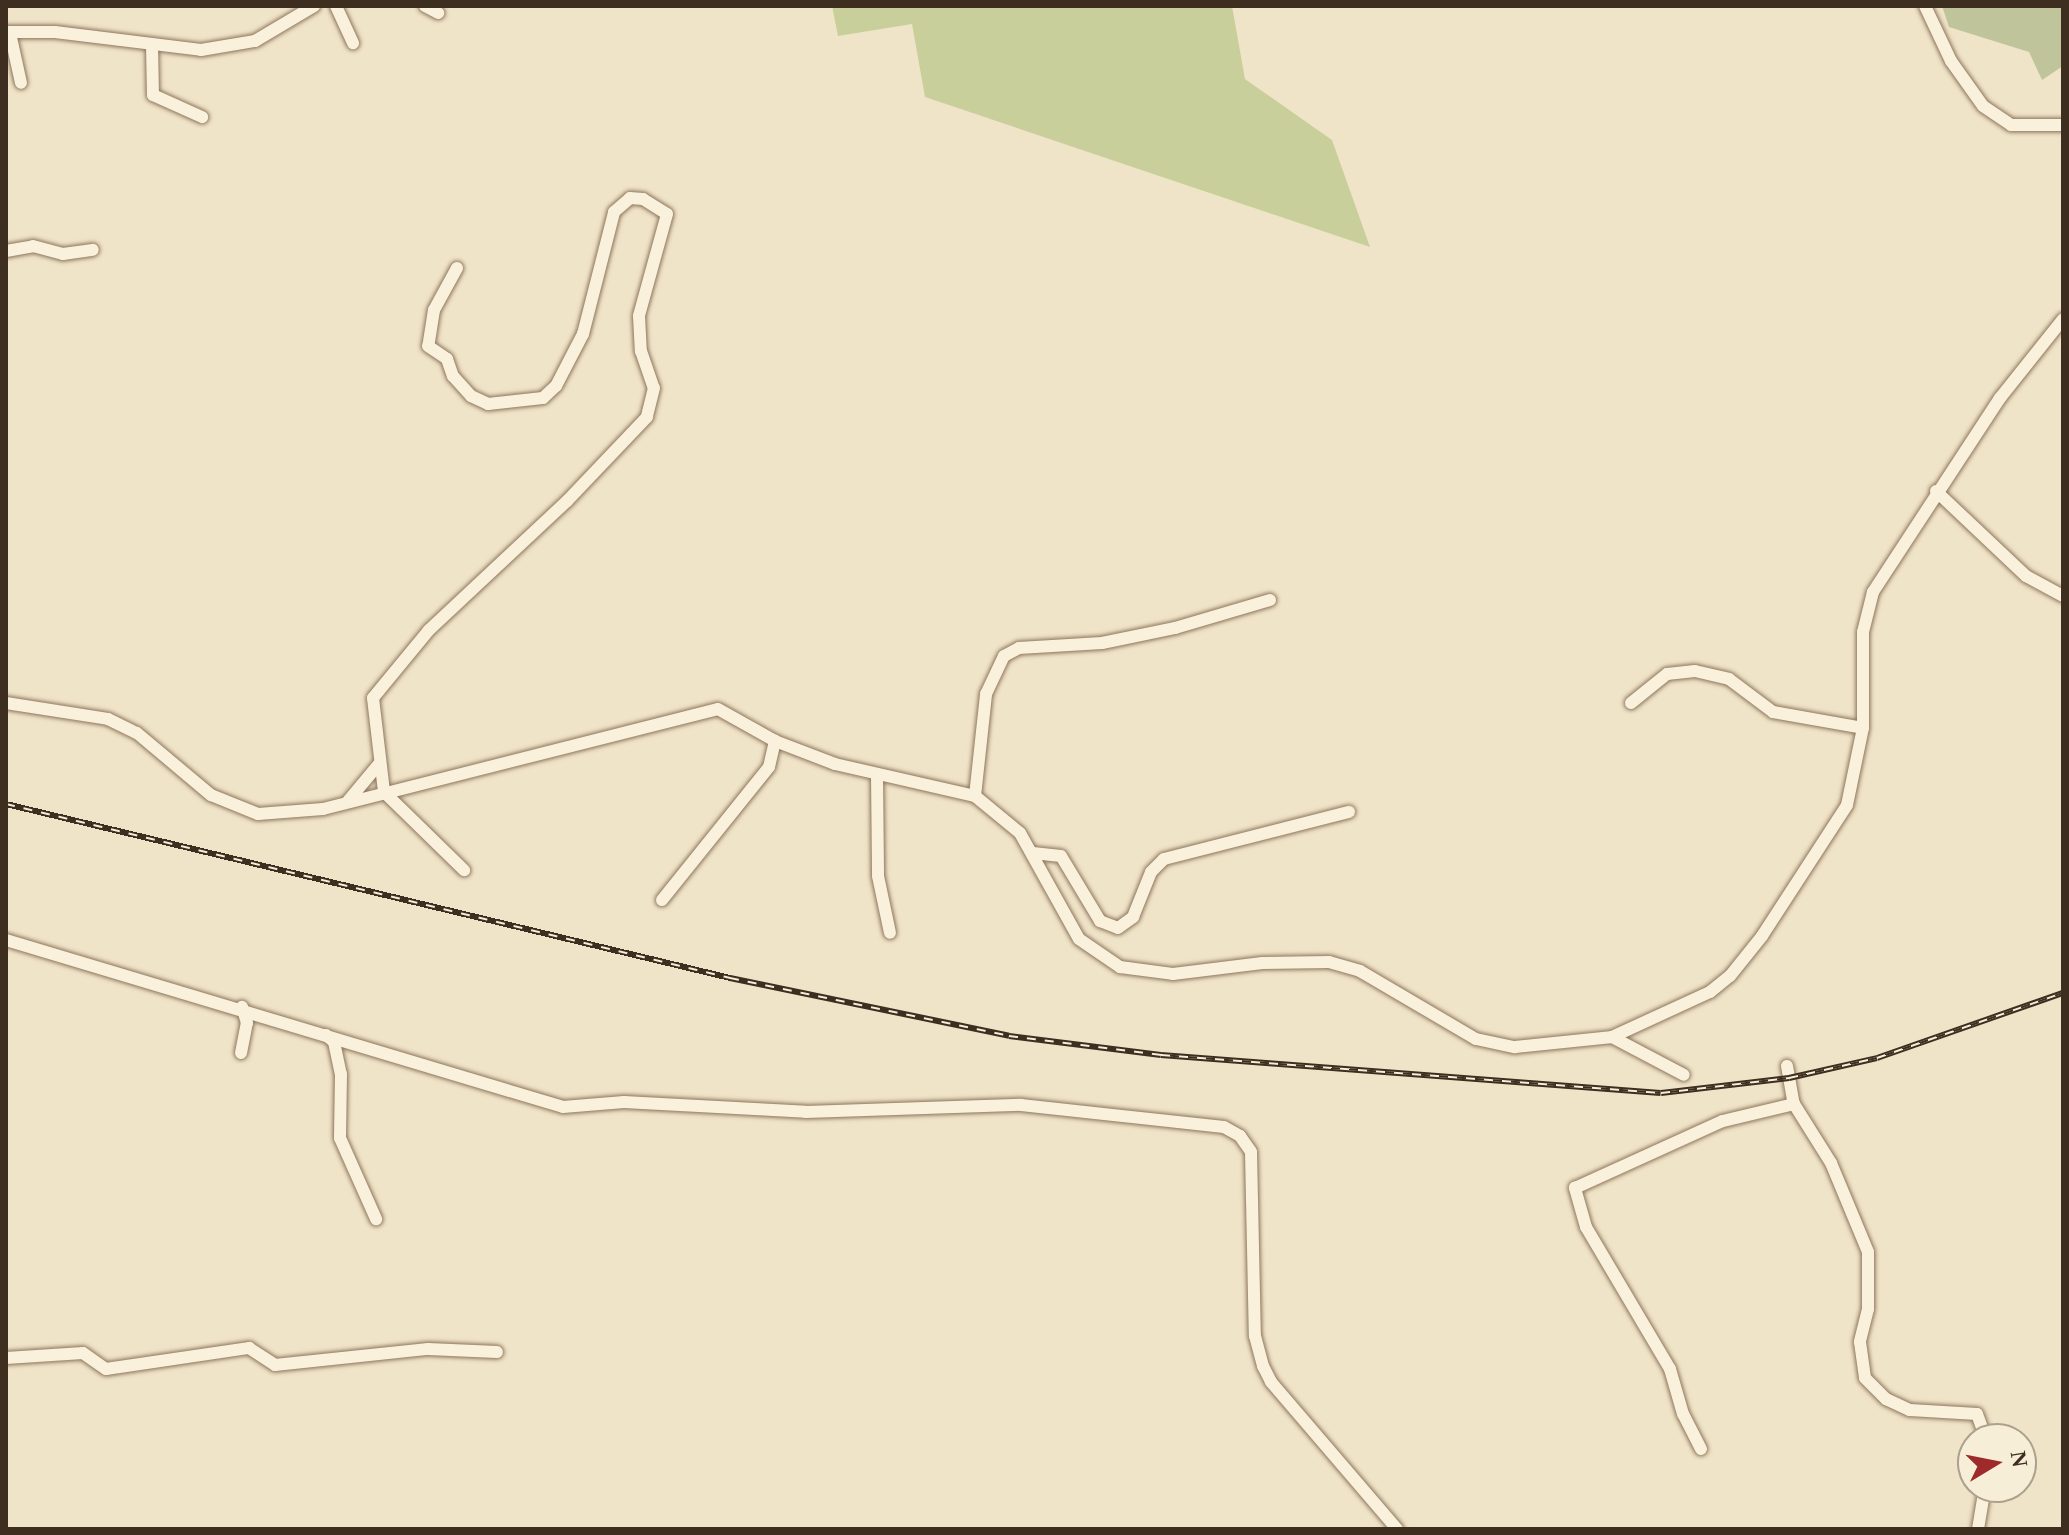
<!DOCTYPE html>
<style>
body{margin:0}
#map{position:relative;width:2069px;height:1535px;overflow:hidden;background:#f0e4c8;font-family:Georgia,serif}
div>[style]{position:absolute}
[style*='--x']{left:calc(var(--x)*1px);top:calc(var(--y)*1px);width:calc(var(--w)*1px);rotate:calc(var(--a)*1deg)}
.green>*{inset:0;background:#c9cf9b}
.cemetery>*{inset:0;background:#bfc49a}
.roads{filter:drop-shadow(0 0 2px #8d765c) drop-shadow(0 0 2px #8d765c)}
.minor>*{height:12px;margin:-6px;padding:0 6px;transform-origin:6px;border-radius:6px;background:#faf1dc}
.rail>*{height:6px;margin-top:-3px;transform-origin:0;background:repeating-linear-gradient(90deg,#f7eed8 0 9px,#3d2e20 0 18px);box-sizing:border-box;border-block:2px solid #3d2e20}
span{translate:-50% -50%;white-space:nowrap;text-align:center;line-height:1.15;-webkit-text-stroke:6px #f7eed8;paint-order:stroke}
.frame{position:absolute;inset:0;border:8px solid #3d2e20;pointer-events:none}
.north{position:absolute;left:1957px;top:1423px;width:80px;height:80px;box-sizing:border-box;background:#f7eed8;border:2px solid #ada18e;border-radius:50%;rotate:80deg;font-size:22px;font-weight:700;line-height:32px;text-align:center;color:#3d2e20}
.north::after{content:'';display:block;margin:auto;width:28px;height:36px;background:#9e2a2b;clip-path:polygon(50% 0,100% 100%,50% 72%,0 100%)}
</style>
<div id="map">
<div class="green">
<i style="clip-path:polygon(832px 6px,1232px 6px,1245px 79px,1332px 140px,1370px 247px,925px 97px,912px 24px,838px 36px)"></i>
</div>
<div class="cemetery">
<i style="clip-path:polygon(1942px 6px,2063px 6px,2063px 66px,2042px 80px,2029px 52px,1949px 27px)"></i>
</div>
<div class="roads">
<div class="minor">
<i style="--x:336;--y:6;--w:41;--a:65.3"></i>
<i style="--x:425;--y:6;--w:15;--a:28"></i>
<i style="--x:1925;--y:6;--w:61;--a:64.7"></i>
<i style="--x:1951;--y:61;--w:55;--a:54.6"></i>
<i style="--x:1983;--y:106;--w:34;--a:34"></i>
<i style="--x:2011;--y:125;--w:52;--a:0"></i>
<i style="--x:6;--y:32;--w:49;--a:0"></i>
<i style="--x:55;--y:32;--w:147;--a:7"></i>
<i style="--x:201;--y:50;--w:55;--a:-9.5"></i>
<i style="--x:255;--y:41;--w:69;--a:-30.7"></i>
<i style="--x:10;--y:33;--w:51;--a:77.6"></i>
<i style="--x:152;--y:44;--w:51;--a:88.9"></i>
<i style="--x:153;--y:95;--w:54;--a:24.2"></i>
<i style="--x:6;--y:251;--w:27;--a:-10"></i>
<i style="--x:33;--y:246;--w:31;--a:15"></i>
<i style="--x:63;--y:254;--w:30;--a:-8"></i>
<i style="--x:457;--y:268;--w:48;--a:118.7"></i>
<i style="--x:434;--y:310;--w:36;--a:99"></i>
<i style="--x:428;--y:346;--w:23;--a:34"></i>
<i style="--x:447;--y:359;--w:18;--a:71"></i>
<i style="--x:453;--y:376;--w:27;--a:48"></i>
<i style="--x:471;--y:396;--w:19;--a:25"></i>
<i style="--x:488;--y:404;--w:55;--a:-6.2"></i>
<i style="--x:543;--y:398;--w:18;--a:-43"></i>
<i style="--x:556;--y:386;--w:59;--a:-62.6"></i>
<i style="--x:583;--y:334;--w:126;--a:-75.7"></i>
<i style="--x:614;--y:212;--w:21;--a:-41"></i>
<i style="--x:630;--y:198;--w:13;--a:4"></i>
<i style="--x:643;--y:199;--w:28;--a:32"></i>
<i style="--x:667;--y:214;--w:106;--a:105.4"></i>
<i style="--x:639;--y:316;--w:35;--a:87"></i>
<i style="--x:641;--y:351;--w:39;--a:71"></i>
<i style="--x:654;--y:388;--w:30;--a:104"></i>
<i style="--x:647;--y:417;--w:116;--a:133.6"></i>
<i style="--x:567;--y:501;--w:189;--a:136.9"></i>
<i style="--x:429;--y:630;--w:88;--a:129.5"></i>
<i style="--x:373;--y:698;--w:95;--a:83.3"></i>
<i style="--x:384;--y:792;--w:112;--a:44.3"></i>
<i style="--x:1936;--y:491;--w:124;--a:43.4"></i>
<i style="--x:2026;--y:576;--w:42;--a:28.4"></i>
<i style="--x:6;--y:703;--w:103;--a:8.9"></i>
<i style="--x:108;--y:719;--w:32;--a:26"></i>
<i style="--x:137;--y:733;--w:97;--a:40"></i>
<i style="--x:211;--y:795;--w:51;--a:22"></i>
<i style="--x:258;--y:814;--w:65;--a:-4.4"></i>
<i style="--x:323;--y:809;--w:407;--a:-14.2"></i>
<i style="--x:718;--y:709;--w:65;--a:29.3"></i>
<i style="--x:775;--y:741;--w:64;--a:21"></i>
<i style="--x:835;--y:764;--w:144;--a:12.9"></i>
<i style="--x:975;--y:796;--w:58;--a:39.4"></i>
<i style="--x:1020;--y:833;--w:121;--a:60.9"></i>
<i style="--x:1079;--y:939;--w:50;--a:34.3"></i>
<i style="--x:1120;--y:967;--w:53;--a:7.5"></i>
<i style="--x:1173;--y:974;--w:90;--a:-7"></i>
<i style="--x:1262;--y:963;--w:67;--a:-0.9"></i>
<i style="--x:1329;--y:962;--w:32;--a:16"></i>
<i style="--x:1360;--y:971;--w:134;--a:30.4"></i>
<i style="--x:1476;--y:1039;--w:40;--a:12"></i>
<i style="--x:1515;--y:1047;--w:98;--a:-5.9"></i>
<i style="--x:1612;--y:1037;--w:108;--a:-24.7"></i>
<i style="--x:1710;--y:992;--w:26;--a:-39"></i>
<i style="--x:1730;--y:976;--w:51;--a:-51.3"></i>
<i style="--x:1762;--y:936;--w:156;--a:-57"></i>
<i style="--x:1847;--y:805;--w:79;--a:-78.3"></i>
<i style="--x:1863;--y:728;--w:96;--a:-90"></i>
<i style="--x:1863;--y:632;--w:41;--a:-76"></i>
<i style="--x:1873;--y:592;--w:232;--a:-56.8"></i>
<i style="--x:2000;--y:398;--w:101;--a:-51.4"></i>
<i style="--x:1631;--y:703;--w:46;--a:-38.9"></i>
<i style="--x:1667;--y:674;--w:28;--a:-6"></i>
<i style="--x:1695;--y:671;--w:35;--a:13"></i>
<i style="--x:1729;--y:679;--w:55;--a:36.9"></i>
<i style="--x:1773;--y:712;--w:91;--a:10.1"></i>
<i style="--x:877;--y:775;--w:101;--a:89.4"></i>
<i style="--x:878;--y:876;--w:58;--a:78.1"></i>
<i style="--x:975;--y:796;--w:103;--a:-83.8"></i>
<i style="--x:986;--y:694;--w:42;--a:-64.7"></i>
<i style="--x:1004;--y:656;--w:17;--a:-28"></i>
<i style="--x:1019;--y:648;--w:83;--a:-3.4"></i>
<i style="--x:1102;--y:643;--w:75;--a:-11.6"></i>
<i style="--x:1175;--y:628;--w:99;--a:-16.4"></i>
<i style="--x:348;--y:801;--w:48;--a:-50"></i>
<i style="--x:1033;--y:853;--w:28;--a:6"></i>
<i style="--x:1061;--y:856;--w:76;--a:59"></i>
<i style="--x:1100;--y:921;--w:19;--a:21"></i>
<i style="--x:1118;--y:928;--w:19;--a:-36"></i>
<i style="--x:1133;--y:917;--w:48;--a:-68.2"></i>
<i style="--x:1151;--y:872;--w:18;--a:-45"></i>
<i style="--x:1164;--y:859;--w:191;--a:-14.3"></i>
<i style="--x:662;--y:900;--w:171;--a:-51.2"></i>
<i style="--x:769;--y:767;--w:27;--a:-77"></i>
<i style="--x:6;--y:940;--w:581;--a:16.69"></i>
<i style="--x:563;--y:1107;--w:61;--a:-4.7"></i>
<i style="--x:624;--y:1102;--w:182;--a:3.1"></i>
<i style="--x:806;--y:1112;--w:215;--a:-1.9"></i>
<i style="--x:1021;--y:1105;--w:204;--a:6.2"></i>
<i style="--x:1224;--y:1127;--w:18;--a:29"></i>
<i style="--x:1240;--y:1136;--w:19;--a:55"></i>
<i style="--x:1251;--y:1152;--w:184;--a:88.8"></i>
<i style="--x:1255;--y:1336;--w:31;--a:75"></i>
<i style="--x:1263;--y:1366;--w:18;--a:63"></i>
<i style="--x:1271;--y:1382;--w:194;--a:49.4"></i>
<i style="--x:326;--y:1035;--w:11;--a:41"></i>
<i style="--x:334;--y:1042;--w:33;--a:78"></i>
<i style="--x:341;--y:1074;--w:64;--a:90.9"></i>
<i style="--x:340;--y:1138;--w:89;--a:66"></i>
<i style="--x:1612;--y:1037;--w:81;--a:27.8"></i>
<i style="--x:241;--y:1053;--w:31;--a:-79"></i>
<i style="--x:247;--y:1023;--w:17;--a:-107"></i>
<i style="--x:1787;--y:1066;--w:39;--a:80"></i>
<i style="--x:1794;--y:1104;--w:70;--a:57.9"></i>
<i style="--x:1831;--y:1163;--w:96;--a:67.4"></i>
<i style="--x:1868;--y:1252;--w:57;--a:90"></i>
<i style="--x:1868;--y:1309;--w:34;--a:104"></i>
<i style="--x:1860;--y:1342;--w:36;--a:82"></i>
<i style="--x:1865;--y:1378;--w:30;--a:45"></i>
<i style="--x:1886;--y:1399;--w:26;--a:25"></i>
<i style="--x:1910;--y:1410;--w:67;--a:3.4"></i>
<i style="--x:1977;--y:1414;--w:27;--a:70"></i>
<i style="--x:6;--y:1358;--w:77;--a:-3.7"></i>
<i style="--x:83;--y:1353;--w:28;--a:35"></i>
<i style="--x:106;--y:1369;--w:145;--a:-8.4"></i>
<i style="--x:249;--y:1348;--w:31;--a:33"></i>
<i style="--x:275;--y:1365;--w:154;--a:-6"></i>
<i style="--x:428;--y:1349;--w:69;--a:2.5"></i>
<i style="--x:1701;--y:1449;--w:39;--a:-117"></i>
<i style="--x:1683;--y:1414;--w:47;--a:-106.1"></i>
<i style="--x:1670;--y:1369;--w:165;--a:-120.6"></i>
<i style="--x:1586;--y:1227;--w:41;--a:-105.8"></i>
<i style="--x:1575;--y:1188;--w:162;--a:-24.4"></i>
<i style="--x:1723;--y:1121;--w:73;--a:-13.5"></i>
<i style="--x:1978;--y:1529;--w:43;--a:-80.5"></i>
</div>
</div>
<div class="rail">
<i style="--x:6;--y:804;--w:745;--a:13.51"></i>
<i style="--x:730;--y:978;--w:285;--a:11.7"></i>
<i style="--x:1009;--y:1036;--w:153;--a:7.1"></i>
<i style="--x:1161;--y:1055;--w:501;--a:4.35"></i>
<i style="--x:1661;--y:1093;--w:129;--a:-6.7"></i>
<i style="--x:1789;--y:1078;--w:90;--a:-12.8"></i>
<i style="--x:1877;--y:1058;--w:197;--a:-19.3"></i>
</div>
<div class="frame"></div>
<div class="north">N</div>
</div>
